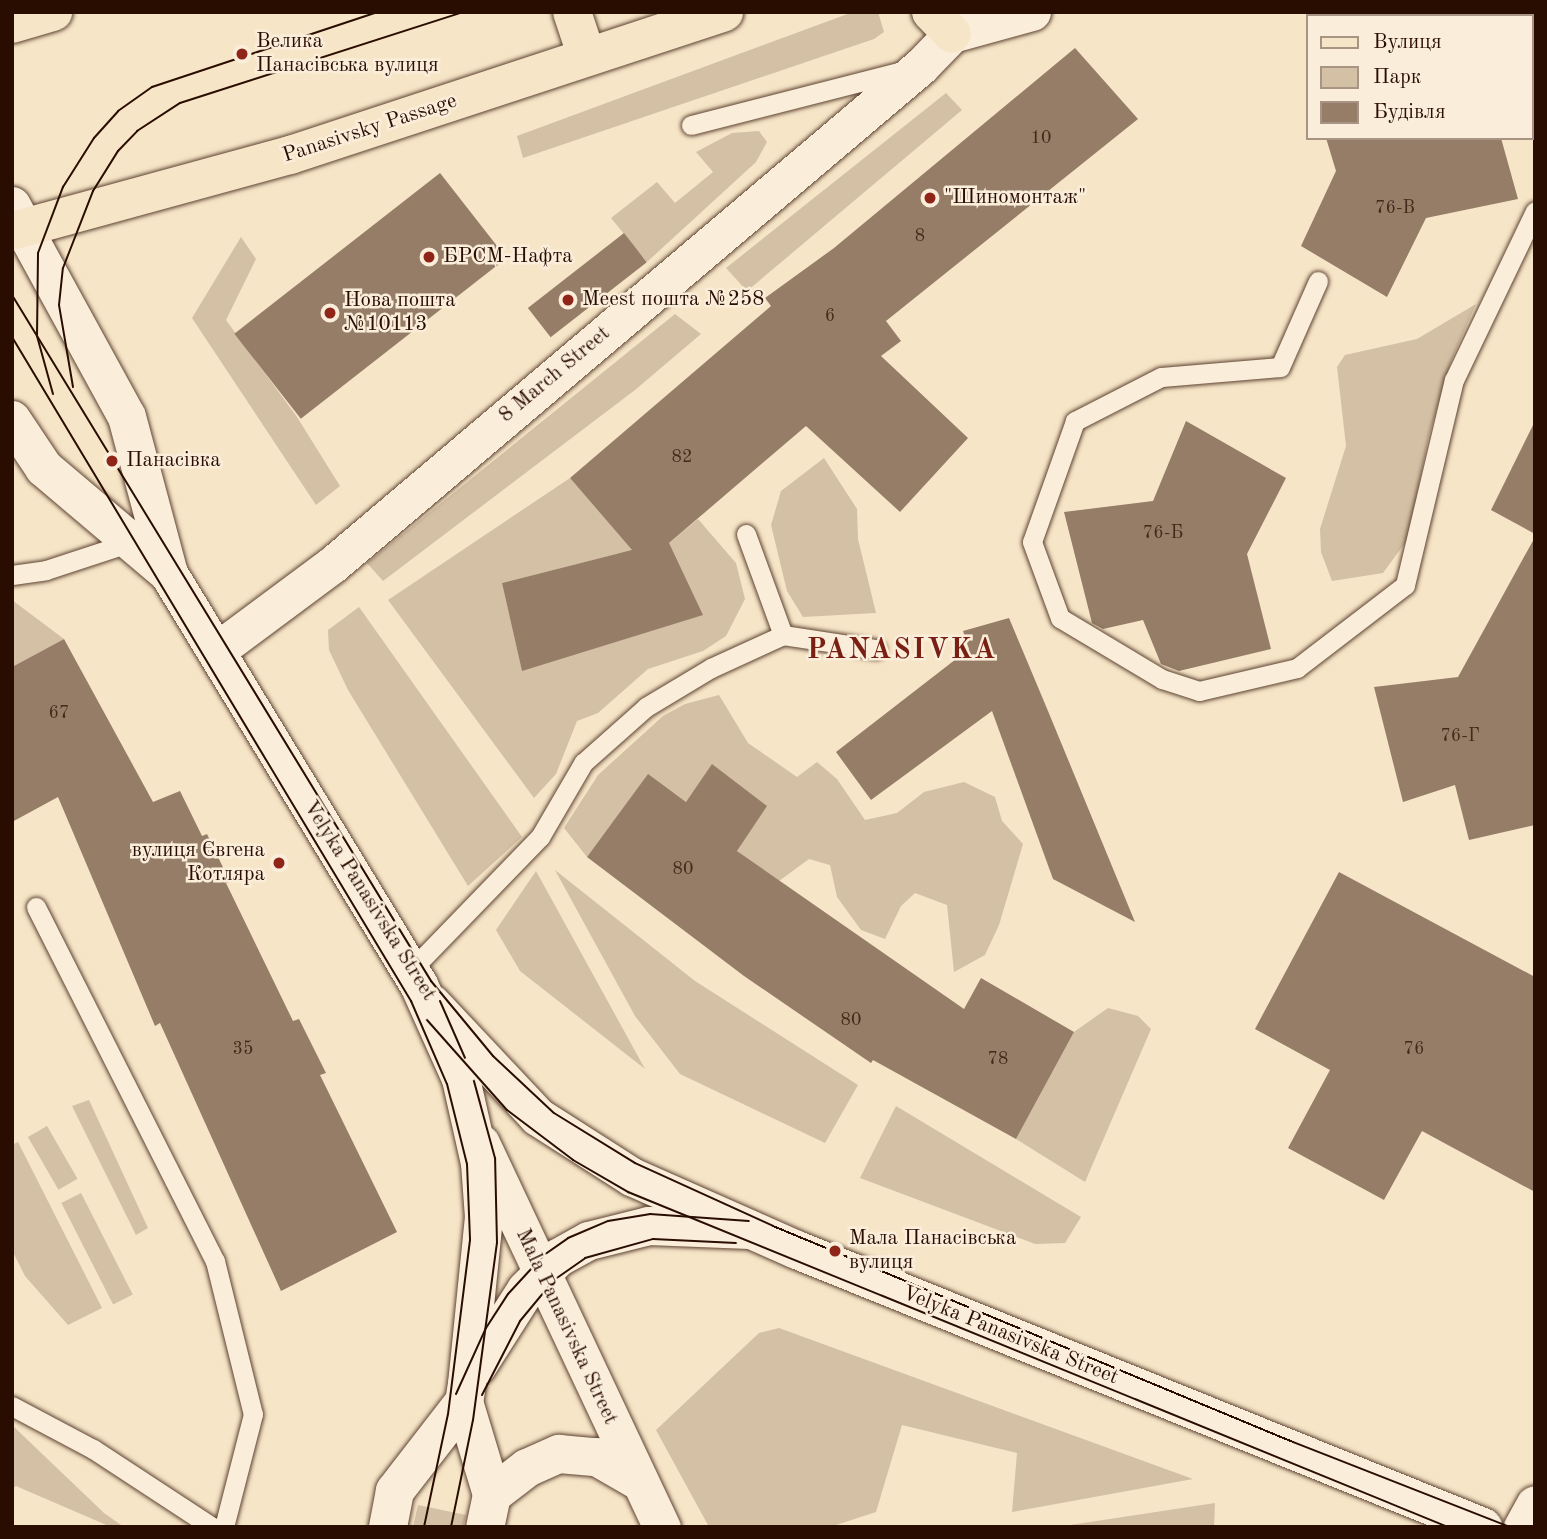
<!DOCTYPE html>
<meta charset="utf-8">
<style>
body{margin:0}
#map{position:relative;width:1547px;height:1539px;overflow:hidden;background:#f7e5c7;font-family:"Old Standard TT",serif}
div>[style]{position:absolute}
[style*='--x']{left:calc(var(--x)*1px);top:calc(var(--y)*1px);width:calc(var(--w)*1px);rotate:calc(var(--a)*1deg)}
.green>*{inset:0;background:#d4c0a5;transform-origin:0 0}
.building>*{inset:0;background:#957d68;transform-origin:0 0}
.roads{filter:drop-shadow(0 0 2px #5d4332) drop-shadow(0 0 2px #5d4332)}
.service>*{height:19px;margin:-9.5px;padding:0 9.5px;transform-origin:9.5px;border-radius:9.5px;background:#faeedb}
.minor>*{height:37px;margin:-18.5px;padding:0 18.5px;transform-origin:18.5px;border-radius:18.5px;background:#faeedb}
.tertiary>*{height:38px;margin:-19px;padding:0 19px;transform-origin:19px;border-radius:19px;background:#faeedb}
.secondary>*{height:38px;margin:-19px;padding:0 19px;transform-origin:19px;border-radius:19px;background:#faeedb}
.primary>*{height:38px;margin:-19px;padding:0 19px;transform-origin:19px;border-radius:19px;background:#f7e5c7}
.tram>*{height:2px;margin:-1px;padding:0 1px;transform-origin:1px;border-radius:1px;background:#2a0d01}
.dots>*{width:19px;height:19px;translate:-50% -50%;box-sizing:border-box;border:4px solid #faeedb;border-radius:50%}
span{translate:-50% -50%;white-space:nowrap;text-align:center;line-height:1.15;-webkit-text-stroke:5px #faeedb;paint-order:stroke}
.number-label{font-size:18px;color:#45291b}
.number-label span{-webkit-text-stroke-width:0}
.poi-label{font-size:21px;color:#2a0d01}
.left{translate:0 -50%;text-align:left}
.right{translate:-100% -50%;text-align:right}
.street-label{font-size:21px;color:#2a0d01}
.district-label{font-size:28px;color:#7a1f14;font-weight:700;letter-spacing:2px}
.frame{position:absolute;inset:0;border:14px solid #2a0d01;pointer-events:none}
.legend{position:absolute;left:1306px;top:14px;width:228px;height:126px;box-sizing:border-box;background:#faeedb;border:2px solid #a79484;margin:0;padding:9px 12px;list-style:none;font-size:21px;color:#2a0d01}
.legend li{display:flex;align-items:center;gap:14px;height:35px}
.legend b{width:35px;border:2px solid #a79484}
</style>
<div id="map">
<div class="green">
<i style="clip-path:polygon(853px 12px,878px 12px,884px 32px,874px 39px,523px 158px,517px 136px)"></i>
<i style="clip-path:polygon(946px 93px,962px 110px,747px 291px,726px 268px)"></i>
<i style="clip-path:polygon(759px 131px,767px 142px,756px 162px,647px 262px,611px 218px,657px 182px,675px 203px,713px 172px,696px 152px,732px 133px)"></i>
<i style="clip-path:polygon(241px 237px,256px 259px,226px 320px,297px 417px,340px 486px,316px 505px,192px 318px)"></i>
<i style="clip-path:polygon(1476px 304px,1451px 361px,1429px 435px,1408px 539px,1383px 573px,1332px 581px,1321px 552px,1320px 529px,1346px 446px,1337px 367px,1345px 355px,1417px 339px)"></i>
<i style="clip-path:polygon(675px 314px,701px 334px,635px 390px,383px 581px,367px 563px)"></i>
<i style="clip-path:polygon(824px 458px,857px 509px,858px 539px,876px 613px,803px 617px,787px 591px,771px 525px,781px 491px)"></i>
<i style="clip-path:polygon(evenodd,570px 478px,644px 564px,698px 519px,736px 563px,745px 599px,726px 636px,703px 651px,648px 669px,598px 713px,577px 721px,556px 774px,534px 798px,388px 600px,570px 478px,617px 554px,522px 670px,502px 583px,617px 554px)"></i>
<i style="clip-path:polygon(12px 600px,64px 639px,12px 667px)"></i>
<i style="clip-path:polygon(359px 607px,522px 837px,468px 886px,348px 690px,329px 650px,328px 630px)"></i>
<i style="clip-path:polygon(719px 695px,748px 743px,797px 777px,817px 762px,837px 779px,865px 820px,897px 813px,924px 792px,964px 782px,995px 797px,1002px 821px,1023px 844px,999px 925px,985px 955px,954px 972px,947px 905px,915px 893px,901px 906px,885px 939px,861px 930px,837px 897px,830px 865px,809px 859px,779px 881px,737px 851px,766px 806px,713px 765px,686px 802px,648px 775px,587px 857px,564px 828px,598px 775px,663px 716px,685px 704px)"></i>
<i style="clip-path:polygon(555px 870px,695px 981px,858px 1085px,825px 1143px,680px 1074px,635px 1016px)"></i>
<i style="clip-path:polygon(536px 871px,645px 1069px,520px 971px,496px 930px)"></i>
<i style="clip-path:polygon(1108px 1008px,1138px 1016px,1151px 1029px,1085px 1182px,1016px 1139px,1074px 1032px)"></i>
<i style="clip-path:polygon(89px 1100px,148px 1228px,136px 1235px,72px 1106px)"></i>
<i style="clip-path:polygon(896px 1106px,1081px 1217px,1065px 1243px,1035px 1244px,860px 1178px)"></i>
<i style="left:47px;top:1126px;width:61px;height:22px;rotate:60deg"></i>
<i style="clip-path:polygon(18px 1142px,102px 1308px,68px 1325px,25px 1276px,12px 1250px,12px 1145px)"></i>
<i style="left:81px;top:1193px;width:114px;height:22px;rotate:63deg"></i>
<i style="clip-path:polygon(779px 1328px,1193px 1479px,1012px 1512px,1017px 1453px,902px 1425px,876px 1512px,830px 1527px,709px 1527px,656px 1430px,759px 1333px)"></i>
<i style="clip-path:polygon(12px 1425px,104px 1513px,124px 1527px,111px 1527px,16px 1486px,12px 1489px)"></i>
<i style="clip-path:polygon(1215px 1503px,1214px 1527px,1057px 1527px)"></i>
<i style="clip-path:polygon(418px 1505px,466px 1515px,463px 1527px,413px 1527px)"></i>
</div>
<div class="building">
<i style="clip-path:polygon(1075px 48px,1138px 119px,886px 321px,901px 341px,881px 356px,968px 438px,900px 512px,806px 426px,669px 543px,703px 615px,522px 671px,502px 583px,632px 550px,570px 478px,771px 306px,765px 298px,834px 248px)"></i>
<i style="clip-path:polygon(1326px 138px,1501px 138px,1518px 199px,1426px 218px,1387px 297px,1301px 246px,1336px 171px)"></i>
<i style="left:440px;top:173px;width:108px;height:261px;rotate:52deg"></i>
<i style="left:624px;top:233px;width:37px;height:122px;rotate:52deg"></i>
<i style="clip-path:polygon(1186px 421px,1286px 478px,1247px 554px,1271px 649px,1179px 671px,1161px 664px,1143px 620px,1103px 629px,1092px 623px,1064px 512px,1153px 501px)"></i>
<i style="clip-path:polygon(1535px 421px,1535px 534px,1491px 510px)"></i>
<i style="clip-path:polygon(1535px 537px,1535px 825px,1469px 840px,1455px 785px,1403px 802px,1374px 687px,1458px 677px)"></i>
<i style="clip-path:polygon(1009px 618px,1048px 711px,1135px 922px,1053px 879px,992px 711px,871px 800px,836px 752px,969px 649px,963px 631px)"></i>
<i style="clip-path:polygon(64px 639px,153px 802px,180px 791px,202px 836px,207px 834px,230px 882px,226px 883px,293px 1021px,299px 1019px,326px 1073px,320px 1075px,397px 1232px,281px 1291px,160px 1023px,155px 1026px,58px 797px,12px 822px,12px 667px)"></i>
<i style="clip-path:polygon(712px 764px,767px 806px,737px 851px,964px 1009px,981px 978px,1074px 1032px,1016px 1139px,873px 1060px,871px 1063px,744px 976px,587px 857px,648px 774px,686px 802px)"></i>
<i style="clip-path:polygon(1339px 872px,1535px 977px,1535px 1192px,1422px 1131px,1384px 1200px,1288px 1148px,1330px 1070px,1255px 1029px)"></i>
</div>
<div class="roads">
<div class="service">
<i style="--x:691;--y:125;--w:219;--a:-14.3"></i>
<i style="--x:1318;--y:281;--w:94;--a:113.8"></i>
<i style="--x:1280;--y:367;--w:119;--a:175.2"></i>
<i style="--x:1161;--y:377;--w:97;--a:152.9"></i>
<i style="--x:1075;--y:421;--w:128;--a:109.6"></i>
<i style="--x:1032;--y:542;--w:81;--a:69.8"></i>
<i style="--x:1060;--y:618;--w:119;--a:30.9"></i>
<i style="--x:1162;--y:679;--w:39;--a:18"></i>
<i style="--x:1199;--y:691;--w:101;--a:-13.2"></i>
<i style="--x:1297;--y:668;--w:136;--a:-37.5"></i>
<i style="--x:1405;--y:585;--w:211;--a:-76.6"></i>
<i style="--x:1454;--y:380;--w:187;--a:-64.4"></i>
<i style="--x:746;--y:534;--w:108;--a:69.9"></i>
<i style="--x:783;--y:635;--w:94;--a:8.6"></i>
<i style="--x:12;--y:575;--w:34;--a:-8"></i>
<i style="--x:46;--y:570;--w:89;--a:-18.2"></i>
<i style="--x:36;--y:907;--w:397;--a:63.2"></i>
<i style="--x:215;--y:1261;--w:158;--a:76.1"></i>
<i style="--x:253;--y:1414;--w:117;--a:104.4"></i>
<i style="--x:410;--y:971;--w:187;--a:-45.9"></i>
<i style="--x:540;--y:837;--w:86;--a:-59.8"></i>
<i style="--x:583;--y:763;--w:84;--a:-41.6"></i>
<i style="--x:646;--y:707;--w:76;--a:-31"></i>
<i style="--x:711;--y:668;--w:79;--a:-24.6"></i>
<i style="--x:12;--y:1406;--w:92;--a:28"></i>
<i style="--x:93;--y:1449;--w:142;--a:33.2"></i>
</div>
<div class="minor">
<i style="--x:216;--y:651;--w:144;--a:-36.6"></i>
<i style="--x:332;--y:565;--w:772;--a:-40.27"></i>
<i style="--x:921;--y:66;--w:45;--a:-45.9"></i>
<i style="--x:952;--y:34;--w:83;--a:-15.4"></i>
<i style="--x:481;--y:1143;--w:425;--a:64.8"></i>
<i style="--x:1522;--y:1527;--w:26;--a:-61"></i>
</div>
<div class="tertiary">
<i style="--x:12;--y:206;--w:26;--a:62"></i>
<i style="--x:432;--y:1004;--w:155;--a:46.8"></i>
<i style="--x:538;--y:1117;--w:112;--a:32.6"></i>
<i style="--x:632;--y:1177;--w:180;--a:23.9"></i>
<i style="--x:797;--y:1250;--w:740;--a:21.99"></i>
</div>
<div class="secondary">
<i style="--x:24;--y:229;--w:214;--a:61.3"></i>
<i style="--x:127;--y:417;--w:163;--a:75"></i>
<i style="--x:169;--y:574;--w:481;--a:58.7"></i>
<i style="--x:419;--y:985;--w:103;--a:65.9"></i>
<i style="--x:461;--y:1079;--w:86;--a:77.3"></i>
<i style="--x:480;--y:1163;--w:54;--a:85.8"></i>
<i style="--x:484;--y:1217;--w:168;--a:95.8"></i>
<i style="--x:467;--y:1384;--w:18;--a:99"></i>
<i style="--x:464;--y:1402;--w:113;--a:127.8"></i>
<i style="--x:395;--y:1491;--w:37;--a:101"></i>
<i style="--x:12;--y:420;--w:58;--a:56.3"></i>
<i style="--x:44;--y:468;--w:164;--a:40.3"></i>
<i style="--x:477;--y:1367;--w:91;--a:-57.5"></i>
<i style="--x:526;--y:1290;--w:45;--a:-45"></i>
<i style="--x:558;--y:1258;--w:35;--a:-29"></i>
<i style="--x:589;--y:1241;--w:62;--a:-14"></i>
<i style="--x:649;--y:1226;--w:101;--a:2.3"></i>
<i style="--x:464;--y:1402;--w:97;--a:73.2"></i>
<i style="--x:492;--y:1495;--w:33;--a:102"></i>
<i style="--x:492;--y:1495;--w:44;--a:-37.6"></i>
<i style="--x:527;--y:1468;--w:35;--a:-24"></i>
<i style="--x:559;--y:1454;--w:38;--a:5"></i>
<i style="--x:597;--y:1457;--w:46;--a:29.9"></i>
</div>
<div class="primary">
<i style="--x:572;--y:12;--w:47;--a:71.6"></i>
<i style="--x:931;--y:12;--w:30;--a:46"></i>
<i style="--x:12;--y:24;--w:43;--a:-16.3"></i>
<i style="--x:12;--y:231;--w:288;--a:-15.3"></i>
<i style="--x:290;--y:155;--w:457;--a:-18.2"></i>
</div>
</div>
<div class="tram">
<i style="--x:12;--y:295;--w:804;--a:58.58"></i>
<i style="--x:431;--y:981;--w:97;--a:50.4"></i>
<i style="--x:493;--y:1056;--w:83;--a:43.1"></i>
<i style="--x:554;--y:1113;--w:95;--a:31.7"></i>
<i style="--x:635;--y:1163;--w:152;--a:24.5"></i>
<i style="--x:773;--y:1226;--w:563;--a:22.56"></i>
<i style="--x:1293;--y:1442;--w:233;--a:21.4"></i>
<i style="--x:12;--y:337;--w:775;--a:59"></i>
<i style="--x:411;--y:1001;--w:90;--a:66.6"></i>
<i style="--x:447;--y:1084;--w:82;--a:76"></i>
<i style="--x:467;--y:1164;--w:76;--a:87.7"></i>
<i style="--x:470;--y:1240;--w:175;--a:97.2"></i>
<i style="--x:448;--y:1414;--w:116;--a:102"></i>
<i style="--x:73;--y:387;--w:83;--a:-99.7"></i>
<i style="--x:59;--y:305;--w:37;--a:-84"></i>
<i style="--x:63;--y:268;--w:83;--a:-68.7"></i>
<i style="--x:93;--y:191;--w:47;--a:-58"></i>
<i style="--x:118;--y:151;--w:28;--a:-46"></i>
<i style="--x:137;--y:131;--w:51;--a:-33.1"></i>
<i style="--x:180;--y:103;--w:298;--a:-17.8"></i>
<i style="--x:53;--y:394;--w:60;--a:-105.4"></i>
<i style="--x:37;--y:336;--w:83;--a:-89.3"></i>
<i style="--x:38;--y:253;--w:71;--a:-69.3"></i>
<i style="--x:63;--y:187;--w:58;--a:-57.7"></i>
<i style="--x:94;--y:138;--w:36;--a:-48"></i>
<i style="--x:118;--y:111;--w:42;--a:-35.2"></i>
<i style="--x:152;--y:87;--w:237;--a:-18.4"></i>
<i style="--x:440;--y:1001;--w:62;--a:66.3"></i>
<i style="--x:427;--y:1020;--w:120;--a:48.4"></i>
<i style="--x:507;--y:1110;--w:83;--a:37.1"></i>
<i style="--x:573;--y:1160;--w:64;--a:30.2"></i>
<i style="--x:628;--y:1192;--w:886;--a:22.22"></i>
<i style="--x:456;--y:1394;--w:72;--a:-65.6"></i>
<i style="--x:486;--y:1328;--w:40;--a:-57.1"></i>
<i style="--x:508;--y:1294;--w:53;--a:-47.3"></i>
<i style="--x:544;--y:1255;--w:29;--a:-35"></i>
<i style="--x:568;--y:1238;--w:43;--a:-23"></i>
<i style="--x:608;--y:1221;--w:43;--a:-9.5"></i>
<i style="--x:650;--y:1214;--w:99;--a:4"></i>
<i style="--x:482;--y:1395;--w:83;--a:-62.8"></i>
<i style="--x:520;--y:1321;--w:53;--a:-50.3"></i>
<i style="--x:554;--y:1280;--w:38;--a:-35"></i>
<i style="--x:585;--y:1258;--w:71;--a:-15.6"></i>
<i style="--x:653;--y:1239;--w:83;--a:2.8"></i>
<i style="--x:451;--y:1527;--w:109;--a:-78.4"></i>
<i style="--x:473;--y:1420;--w:179;--a:-82.3"></i>
<i style="--x:497;--y:1243;--w:85;--a:-91.3"></i>
<i style="--x:495;--y:1158;--w:80;--a:-105.3"></i>
</div>
<div class="dots">
<i style="left:242px;top:54px;background:#8f2418"></i>
<i style="left:930px;top:198px;background:#8f2418"></i>
<i style="left:429px;top:257px;background:#8f2418"></i>
<i style="left:568px;top:300px;background:#8f2418"></i>
<i style="left:330px;top:313px;background:#8f2418"></i>
<i style="left:112px;top:461px;background:#8f2418"></i>
<i style="left:279px;top:863px;background:#8f2418"></i>
<i style="left:835px;top:1251px;background:#8f2418"></i>
</div>
<div class="number-label">
<span style="left:1041px;top:138px">10</span>
<span style="left:1395px;top:208px">76-В</span>
<span style="left:920px;top:236px">8</span>
<span style="left:830px;top:316px">6</span>
<span style="left:682px;top:457px">82</span>
<span style="left:1163px;top:533px">76-Б</span>
<span style="left:59px;top:713px">67</span>
<span style="left:1460px;top:736px">76-Г</span>
<span style="left:683px;top:869px">80</span>
<span style="left:851px;top:1020px">80</span>
<span style="left:243px;top:1049px">35</span>
<span style="left:1414px;top:1049px">76</span>
<span style="left:998px;top:1059px">78</span>
</div>
<div class="poi-label">
<span class="left" style="left:256px;top:54px">Велика<br>Панасівська вулиця</span>
<span class="left" style="left:944px;top:198px">"Шиномонтаж"</span>
<span class="left" style="left:443px;top:257px">БРСМ-Нафта</span>
<span class="left" style="left:582px;top:300px">Meest пошта №258</span>
<span class="left" style="left:344px;top:313px">Нова пошта<br>№10113</span>
<span class="left" style="left:126px;top:461px">Панасівка</span>
<span class="right" style="left:265px;top:863px">вулиця Євгена<br>Котляра</span>
<span class="left" style="left:849px;top:1251px">Мала Панасівська<br>вулиця</span>
</div>
<div class="street-label">
<span style="left:370px;top:129px;rotate:-18deg">Panasivsky Passage</span>
<span style="left:555px;top:375px;rotate:-40deg">8 March Street</span>
<span style="left:369px;top:901px;rotate:58deg">Velyka Panasivska Street</span>
<span style="left:566px;top:1327px;rotate:65deg">Mala Panasivska Street</span>
<span style="left:1010px;top:1336px;rotate:22deg">Velyka Panasivska Street</span>
</div>
<div class="district-label">
<span style="left:902px;top:651px">PANASIVKA</span>
</div>
<div class="frame"></div>
<ul class="legend">
<li><b style="height:9px;background:#f7e5c7"></b>Вулиця</li>
<li><b style="height:19px;background:#d4c0a5"></b>Парк</li>
<li><b style="height:19px;background:#957d68"></b>Будівля</li>
</ul>
</div>
